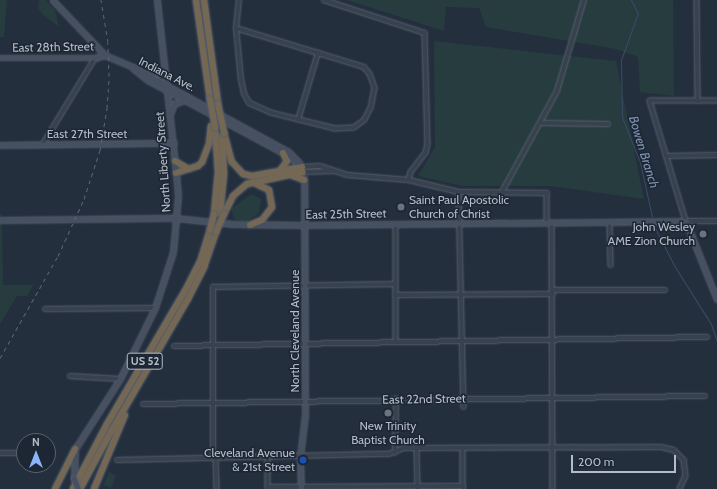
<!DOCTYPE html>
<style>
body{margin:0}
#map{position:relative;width:717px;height:489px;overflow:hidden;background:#242f3e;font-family:Cabin,sans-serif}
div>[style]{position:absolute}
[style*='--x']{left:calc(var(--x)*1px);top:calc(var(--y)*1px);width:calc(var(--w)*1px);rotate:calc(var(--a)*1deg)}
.green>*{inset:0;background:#263c3f;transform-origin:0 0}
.stream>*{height:1px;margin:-0.5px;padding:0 0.5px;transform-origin:0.5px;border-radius:0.5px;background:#394c67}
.roads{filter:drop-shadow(0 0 1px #565f6c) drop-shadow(0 0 1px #565f6c)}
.street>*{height:3.5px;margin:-1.75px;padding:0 1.75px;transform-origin:1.75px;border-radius:1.75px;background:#38414e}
.secondary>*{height:4.5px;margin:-2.25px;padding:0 2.25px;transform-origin:2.25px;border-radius:2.25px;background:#465061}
.highway>*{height:6px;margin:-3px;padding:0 3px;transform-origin:3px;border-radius:3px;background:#746855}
.rail>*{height:1px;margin-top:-0.5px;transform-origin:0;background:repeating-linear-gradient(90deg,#5a6575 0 4px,transparent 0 8px)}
.bridges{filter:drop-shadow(0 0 1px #565f6c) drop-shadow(0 0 1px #565f6c)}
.secondary-bridge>*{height:4.5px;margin:-2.25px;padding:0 2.25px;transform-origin:2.25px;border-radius:2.25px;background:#465061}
.highway-bridge>*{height:6px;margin:-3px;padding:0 3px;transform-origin:3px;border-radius:3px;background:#746855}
.dots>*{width:11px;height:11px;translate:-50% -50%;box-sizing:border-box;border:2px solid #1d2633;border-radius:50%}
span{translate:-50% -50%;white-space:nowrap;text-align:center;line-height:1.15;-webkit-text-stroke:3px #1d2633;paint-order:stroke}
.shield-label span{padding:1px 3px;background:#1d2633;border:1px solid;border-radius:3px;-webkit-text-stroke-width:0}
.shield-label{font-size:11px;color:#b4bcc9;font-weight:700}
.street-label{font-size:12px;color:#b4bcc9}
.poi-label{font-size:12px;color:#b4bcc9}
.left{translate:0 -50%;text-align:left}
.right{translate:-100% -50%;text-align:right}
.water-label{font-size:13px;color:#7c92b1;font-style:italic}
.north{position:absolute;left:16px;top:433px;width:40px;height:40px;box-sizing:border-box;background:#1d2633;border:1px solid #59626f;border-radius:50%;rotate:0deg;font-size:11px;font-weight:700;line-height:16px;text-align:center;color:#b4bcc9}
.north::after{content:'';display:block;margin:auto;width:14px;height:18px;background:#8ab4f8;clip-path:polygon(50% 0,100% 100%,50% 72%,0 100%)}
.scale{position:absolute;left:571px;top:455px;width:105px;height:18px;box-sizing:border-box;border:2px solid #b4bcc9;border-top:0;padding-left:5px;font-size:12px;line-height:14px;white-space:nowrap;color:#b4bcc9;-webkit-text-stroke:3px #1d2633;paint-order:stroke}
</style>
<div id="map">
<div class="green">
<i style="clip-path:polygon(0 0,7px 0,4px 37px,0 37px)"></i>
<i style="clip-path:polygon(39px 0,46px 0,55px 10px,59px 27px,42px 14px,38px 8px)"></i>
<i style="clip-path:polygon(347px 0,673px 0,674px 96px,640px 92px,638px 57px,616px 49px,486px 27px,479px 8px,446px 7px,444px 31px)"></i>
<i style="clip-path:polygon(434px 41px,616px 61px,644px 199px,551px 186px,462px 186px,418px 176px,435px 147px)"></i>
<i style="clip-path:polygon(251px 194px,261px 199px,259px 213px,248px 221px,235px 220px,231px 209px)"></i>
<i style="clip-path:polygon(0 214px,2px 215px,3px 285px,33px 285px,27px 296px,17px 296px,0 324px)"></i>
<i style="left:109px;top:472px;width:8px;height:14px;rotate:23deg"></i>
</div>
<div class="stream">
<i style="--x:631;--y:0;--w:15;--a:62"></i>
<i style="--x:638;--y:13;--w:50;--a:109.9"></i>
<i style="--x:621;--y:60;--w:57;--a:89"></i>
<i style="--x:622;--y:117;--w:48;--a:68.2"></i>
<i style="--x:640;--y:162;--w:56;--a:77.7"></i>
<i style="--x:654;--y:226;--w:46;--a:62.9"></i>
<i style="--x:675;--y:267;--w:67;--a:57.7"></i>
<i style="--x:711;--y:324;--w:18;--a:71"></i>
</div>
<div class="roads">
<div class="street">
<i style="--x:324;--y:0;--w:106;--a:18.1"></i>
<i style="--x:425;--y:33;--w:111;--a:88.5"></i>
<i style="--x:428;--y:144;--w:9;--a:103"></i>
<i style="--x:426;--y:153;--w:24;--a:128"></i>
<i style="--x:411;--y:172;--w:8;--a:104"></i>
<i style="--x:697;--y:0;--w:101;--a:89.4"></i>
<i style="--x:236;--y:28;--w:134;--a:16.9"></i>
<i style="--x:364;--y:67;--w:9;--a:49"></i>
<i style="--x:370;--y:74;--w:15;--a:70"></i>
<i style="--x:375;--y:88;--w:20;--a:101"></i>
<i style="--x:371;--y:108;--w:13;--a:117"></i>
<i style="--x:365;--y:120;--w:14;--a:144"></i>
<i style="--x:354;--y:128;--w:19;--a:177"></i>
<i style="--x:335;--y:129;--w:66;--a:-166"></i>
<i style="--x:271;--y:113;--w:24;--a:-156"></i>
<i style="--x:249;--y:103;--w:10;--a:-119"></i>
<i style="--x:244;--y:94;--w:14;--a:-102"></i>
<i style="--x:241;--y:80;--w:52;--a:-95.5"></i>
<i style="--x:236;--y:28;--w:28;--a:-84"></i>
<i style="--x:717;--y:101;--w:67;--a:180"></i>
<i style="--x:650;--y:101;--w:125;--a:73.3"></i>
<i style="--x:686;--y:221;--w:31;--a:0"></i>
<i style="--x:298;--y:120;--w:70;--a:-73.4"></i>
<i style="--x:541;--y:123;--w:67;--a:0.9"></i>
<i style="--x:43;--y:144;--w:100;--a:-58.8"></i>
<i style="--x:666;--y:156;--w:51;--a:-1.1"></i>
<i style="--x:302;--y:167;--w:18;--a:-3"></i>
<i style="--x:320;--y:166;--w:29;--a:18"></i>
<i style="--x:348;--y:175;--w:61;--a:4.7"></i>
<i style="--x:409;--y:180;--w:51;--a:13.5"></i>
<i style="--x:459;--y:192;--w:88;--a:0.7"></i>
<i style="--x:547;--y:193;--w:29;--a:90"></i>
<i style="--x:303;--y:172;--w:30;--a:-2"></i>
<i style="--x:459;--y:192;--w:215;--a:88.7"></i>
<i style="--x:502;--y:192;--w:115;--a:-61.4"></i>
<i style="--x:557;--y:91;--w:95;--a:-73.5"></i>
<i style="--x:610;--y:222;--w:43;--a:88.7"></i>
<i style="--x:552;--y:223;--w:266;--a:89.8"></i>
<i style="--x:396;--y:224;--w:118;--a:90"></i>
<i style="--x:553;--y:290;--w:112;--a:0"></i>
<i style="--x:395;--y:295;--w:158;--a:-0.4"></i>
<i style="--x:45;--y:309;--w:110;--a:-0.5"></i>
<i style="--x:174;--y:346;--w:533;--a:-0.97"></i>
<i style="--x:70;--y:376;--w:50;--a:3.4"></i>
<i style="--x:143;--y:404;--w:562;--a:-0.82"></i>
<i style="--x:417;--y:448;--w:41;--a:88.6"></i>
<i style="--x:463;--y:448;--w:41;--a:90"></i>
<i style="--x:0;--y:453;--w:24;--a:0"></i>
<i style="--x:395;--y:453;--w:54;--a:-88.9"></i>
<i style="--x:268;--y:457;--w:31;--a:90"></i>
<i style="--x:213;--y:458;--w:171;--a:-90"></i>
<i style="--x:213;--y:287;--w:182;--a:-0.9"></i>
<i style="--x:216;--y:458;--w:31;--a:88"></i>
<i style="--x:117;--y:460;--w:272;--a:-1.3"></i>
<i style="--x:389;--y:454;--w:16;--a:-22"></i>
<i style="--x:404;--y:448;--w:257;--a:-0.2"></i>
<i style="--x:661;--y:447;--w:13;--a:13"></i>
<i style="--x:674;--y:450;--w:14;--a:45"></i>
<i style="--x:684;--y:460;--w:16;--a:83"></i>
<i style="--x:686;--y:476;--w:14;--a:115"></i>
<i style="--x:268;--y:487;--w:195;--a:-0.3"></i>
</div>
<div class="secondary">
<i style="--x:53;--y:0;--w:76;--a:46.6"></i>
<i style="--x:105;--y:55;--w:33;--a:23"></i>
<i style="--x:135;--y:68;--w:175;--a:28.6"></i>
<i style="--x:289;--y:152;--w:14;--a:45"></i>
<i style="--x:299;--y:162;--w:8;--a:67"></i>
<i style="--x:0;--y:58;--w:95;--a:0"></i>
<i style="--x:95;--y:58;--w:10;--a:-17"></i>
<i style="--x:133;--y:68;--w:19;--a:39"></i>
<i style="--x:148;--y:80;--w:162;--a:28.3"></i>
<i style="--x:291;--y:157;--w:11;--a:45"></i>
<i style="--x:148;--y:74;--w:10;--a:0"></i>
<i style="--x:158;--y:74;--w:6;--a:-31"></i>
<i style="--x:163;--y:71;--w:4;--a:-76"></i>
<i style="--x:171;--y:112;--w:9;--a:-69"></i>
<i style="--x:174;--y:104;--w:12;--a:-20"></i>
<i style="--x:0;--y:145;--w:174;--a:-0.7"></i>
<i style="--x:0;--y:220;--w:176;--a:-0.7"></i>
<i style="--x:176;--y:218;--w:57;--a:6"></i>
<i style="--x:233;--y:224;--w:71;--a:0.8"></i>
<i style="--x:304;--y:225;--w:382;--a:-0.6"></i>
<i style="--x:686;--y:221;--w:84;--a:68.3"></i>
<i style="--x:74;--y:478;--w:29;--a:-88"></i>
<i style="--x:75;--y:449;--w:83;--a:-57.3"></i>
<i style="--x:120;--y:379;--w:79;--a:-63.8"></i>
<i style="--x:155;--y:308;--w:59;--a:-72.2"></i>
<i style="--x:173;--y:252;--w:56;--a:-84.9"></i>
<i style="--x:178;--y:196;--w:23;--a:-95"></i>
<i style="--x:176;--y:173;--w:174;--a:-96.3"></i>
<i style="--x:301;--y:489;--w:32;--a:-92"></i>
<i style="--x:300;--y:457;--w:42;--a:-83.2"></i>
<i style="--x:305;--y:415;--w:236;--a:-90.2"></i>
</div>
<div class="highway">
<i style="--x:196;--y:0;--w:100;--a:82"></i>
<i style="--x:204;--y:0;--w:105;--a:82.3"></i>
<i style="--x:224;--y:133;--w:30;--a:75"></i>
<i style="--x:232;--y:162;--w:16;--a:47"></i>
<i style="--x:243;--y:174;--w:9;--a:13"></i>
<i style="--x:252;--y:176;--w:51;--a:-10.2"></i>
<i style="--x:175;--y:161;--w:16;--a:30"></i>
<i style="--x:281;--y:169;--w:10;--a:-53"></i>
<i style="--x:287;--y:161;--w:9;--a:-117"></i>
<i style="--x:176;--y:173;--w:23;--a:-18"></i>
<i style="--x:198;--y:166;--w:6;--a:-45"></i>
<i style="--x:202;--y:162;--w:19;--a:-69"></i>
<i style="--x:209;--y:144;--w:18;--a:-84"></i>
<i style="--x:293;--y:176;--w:12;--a:20"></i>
<i style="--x:214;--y:214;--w:42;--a:-84.6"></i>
<i style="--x:218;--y:172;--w:44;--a:-93.9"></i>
<i style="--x:220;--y:214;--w:40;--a:-84.3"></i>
<i style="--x:224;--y:174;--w:38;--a:-93"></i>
<i style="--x:224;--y:214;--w:20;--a:-63"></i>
<i style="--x:233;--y:196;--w:18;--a:-41"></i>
<i style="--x:247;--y:184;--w:57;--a:-12.1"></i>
<i style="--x:250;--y:225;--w:13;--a:-23"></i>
<i style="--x:262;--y:220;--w:16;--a:-52"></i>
<i style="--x:272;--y:207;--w:17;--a:-100"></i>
<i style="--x:269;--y:190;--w:14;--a:-155"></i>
<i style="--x:55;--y:489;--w:45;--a:-63.4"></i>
<i style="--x:73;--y:489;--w:73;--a:-62.4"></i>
<i style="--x:107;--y:424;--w:159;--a:-59.7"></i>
<i style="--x:187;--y:287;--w:31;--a:-63"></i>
<i style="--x:201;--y:259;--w:30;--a:-73"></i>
<i style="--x:80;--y:489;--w:59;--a:-61.7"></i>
<i style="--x:108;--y:437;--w:160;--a:-59.9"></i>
<i style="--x:188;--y:299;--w:36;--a:-63"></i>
<i style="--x:204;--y:267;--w:37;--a:-71"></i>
<i style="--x:94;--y:489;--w:80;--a:-67.3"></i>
</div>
</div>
<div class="rail">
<i style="--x:0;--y:358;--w:117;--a:-60.4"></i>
<i style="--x:58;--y:256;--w:63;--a:-65.5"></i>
<i style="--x:84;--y:199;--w:52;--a:-71.9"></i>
<i style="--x:100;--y:150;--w:43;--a:-80.5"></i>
<i style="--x:107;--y:108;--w:32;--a:-86"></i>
<i style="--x:109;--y:76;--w:34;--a:-92"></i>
<i style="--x:108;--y:42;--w:43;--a:-99.5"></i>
</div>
<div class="bridges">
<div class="secondary-bridge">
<i style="--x:74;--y:478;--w:12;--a:70"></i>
</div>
<div class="highway-bridge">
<i style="--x:210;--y:99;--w:29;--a:80"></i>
<i style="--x:218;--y:104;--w:30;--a:78"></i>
<i style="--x:210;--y:230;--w:16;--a:-76"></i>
<i style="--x:216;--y:232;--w:20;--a:-66"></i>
</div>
</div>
<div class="dots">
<i style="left:401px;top:207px;background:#6b7280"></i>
<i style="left:703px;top:234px;background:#6b7280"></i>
<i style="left:388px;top:413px;background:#6b7280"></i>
<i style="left:303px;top:460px;background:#1a4fb4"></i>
</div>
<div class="shield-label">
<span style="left:145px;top:361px">US 52</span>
</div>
<div class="street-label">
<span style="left:53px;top:47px;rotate:-1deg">East 28th Street</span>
<span style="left:167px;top:74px;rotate:27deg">Indiana Ave.</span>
<span style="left:87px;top:134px">East 27th Street</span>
<span style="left:163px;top:162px;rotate:-94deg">North Liberty Street</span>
<span style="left:346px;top:214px;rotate:-1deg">East 25th Street</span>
<span style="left:295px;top:331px;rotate:-90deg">North Cleveland Avenue</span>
<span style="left:424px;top:399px;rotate:-1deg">East 22nd Street</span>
</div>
<div class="poi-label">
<span class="left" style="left:409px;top:207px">Saint Paul Apostolic<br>Church of Christ</span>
<span class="right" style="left:695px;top:234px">John Wesley<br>AME Zion Church</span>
<span style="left:388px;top:433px">New Trinity<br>Baptist Church</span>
<span class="right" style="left:295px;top:460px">Cleveland Avenue<br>&amp; 21st Street</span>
</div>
<div class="water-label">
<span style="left:644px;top:152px;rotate:73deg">Bowen Branch</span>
</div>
<div class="north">N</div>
<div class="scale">200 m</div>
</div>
